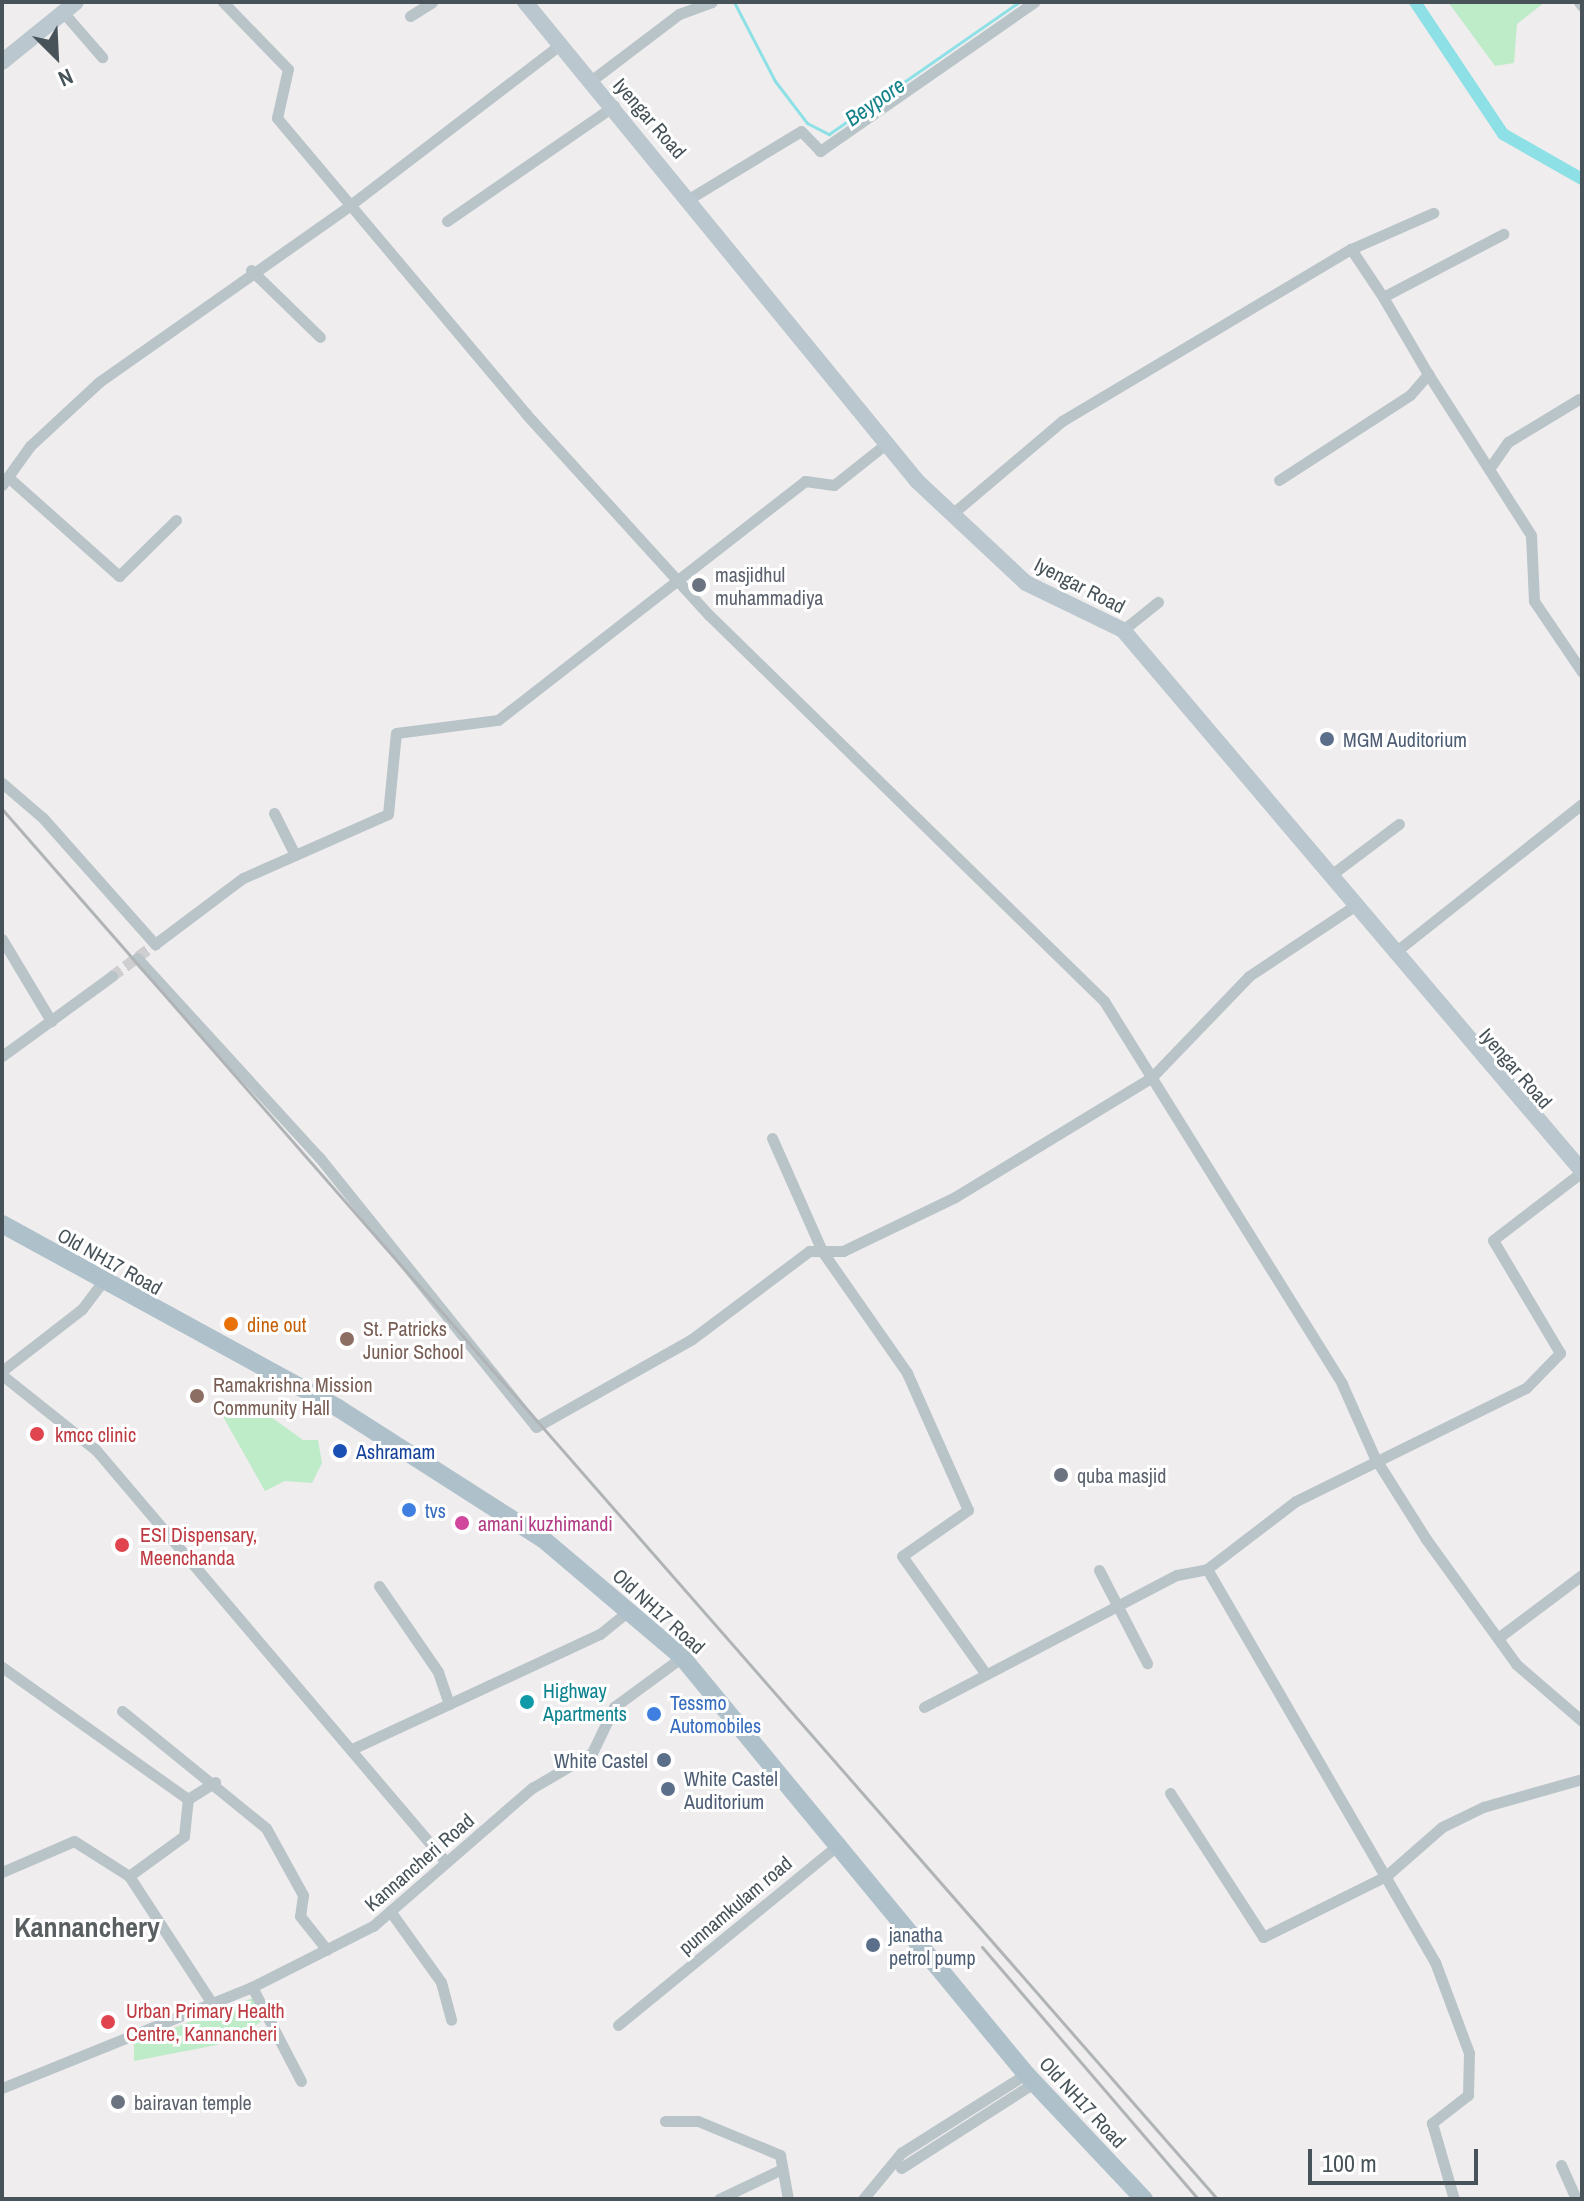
<!DOCTYPE html>
<style>
body{margin:0}
#map{position:relative;width:1584px;height:2201px;overflow:hidden;background:#f0edee;font-family:"Archivo Narrow",sans-serif}
div>[style]{position:absolute}
[style*='--x']{left:calc(var(--x)*1px);top:calc(var(--y)*1px);width:calc(var(--w)*1px);rotate:calc(var(--a)*1deg)}
.green>*{inset:0;background:#beebc8}
.stream>*{height:3px;margin:-1.5px;padding:0 1.5px;transform-origin:1.5px;border-radius:1.5px;background:#8de1e6}
.canal>*{height:12px;margin:-6px;padding:0 6px;transform-origin:6px;border-radius:6px;background:#8de1e6}
.minor-tunnel>*{height:11px;margin-top:-5.5px;transform-origin:0;background:repeating-linear-gradient(90deg,#ceced0 0 11px,transparent 0 16.5px)}
.minor>*{height:11px;margin:-5.5px;padding:0 5.5px;transform-origin:5.5px;border-radius:5.5px;background:#b9c4c9}
.secondary>*{height:16px;margin:-8px;padding:0 8px;transform-origin:8px;border-radius:8px;background:#bac7ce}
.primary>*{height:18px;margin:-9px;padding:0 9px;transform-origin:9px;border-radius:9px;background:#aec1cb}
.rail>*{height:3px;margin:-1.5px;padding:0 1.5px;transform-origin:1.5px;border-radius:1.5px;background:#b0b4b7}
.dots>*{width:22px;height:22px;translate:-50% -50%;box-sizing:border-box;border:4px solid #fff;border-radius:50%}
span{translate:-50% -50%;white-space:nowrap;text-align:center;line-height:1.15;-webkit-text-stroke:6px #fff;paint-order:stroke}
.street-label{font-size:20px;color:#475359}
.worship-label{font-size:20px;color:#5b616d}
.left{translate:0 -50%;text-align:left}
.service-label{font-size:20px;color:#4e5e75}
.right{translate:-100% -50%;text-align:right}
.food-label{font-size:20px;color:#c56008}
.education-label{font-size:20px;color:#785e54}
.health-label{font-size:20px;color:#be3a42}
.transit-label{font-size:20px;color:#164399}
.shop-label{font-size:20px;color:#366cbe}
.hotel-label{font-size:20px;color:#b23c85}
.culture-label{font-size:20px;color:#0d838f}
.water-label{font-size:22px;color:#148289;font-style:italic}
.district-label{font-size:28px;color:#5a5f62;font-weight:700}
.frame{position:absolute;inset:0;border:4px solid #475359;pointer-events:none}
.north{position:absolute;left:16px;top:16px;width:80px;height:80px;-webkit-text-stroke:6px #fff;paint-order:stroke;rotate:156deg;font-size:22px;font-weight:700;line-height:32px;text-align:center;color:#475359}
.north::after{content:'';display:block;margin:auto;width:28px;height:36px;background:#475359;clip-path:polygon(50% 0,100% 100%,50% 72%,0 100%)}
.scale{position:absolute;left:1308px;top:2149px;width:170px;height:36px;box-sizing:border-box;border:4px solid #475359;border-top:0;padding-left:10px;font-size:24px;line-height:28px;white-space:nowrap;color:#475359;-webkit-text-stroke:6px #fff;paint-order:stroke}
</style>
<div id="map">
<div class="green">
<i style="clip-path:polygon(1448px 2px,1545px 2px,1517px 24px,1514px 63px,1495px 66px)"></i>
<i style="clip-path:polygon(250px 1402px,303px 1440px,318px 1440px,322px 1463px,312px 1483px,285px 1481px,265px 1491px,221px 1413px)"></i>
<i style="clip-path:polygon(253px 1998px,261px 2022px,245px 2031px,217px 2045px,134px 2061px,134px 2043px)"></i>
</div>
<div class="stream">
<i style="--x:734;--y:2;--w:89;--a:62.6"></i>
<i style="--x:775;--y:81;--w:53;--a:52.7"></i>
<i style="--x:807;--y:123;--w:25;--a:27"></i>
<i style="--x:829;--y:134;--w:231;--a:-34.8"></i>
</div>
<div class="canal">
<i style="--x:1415;--y:2;--w:159;--a:56.3"></i>
<i style="--x:1503;--y:134;--w:91;--a:29.7"></i>
</div>
<div class="minor-tunnel">
<i style="--x:112;--y:976;--w:54;--a:-36.7"></i>
</div>
<div class="minor">
<i style="--x:223;--y:2;--w:93;--a:45.9"></i>
<i style="--x:288;--y:69;--w:50;--a:102.7"></i>
<i style="--x:277;--y:118;--w:387;--a:49.9"></i>
<i style="--x:526;--y:414;--w:272;--a:47.7"></i>
<i style="--x:709;--y:615;--w:552;--a:44.34"></i>
<i style="--x:1104;--y:1001;--w:451;--a:58.1"></i>
<i style="--x:1342;--y:1384;--w:81;--a:66"></i>
<i style="--x:1375;--y:1458;--w:96;--a:57.8"></i>
<i style="--x:1426;--y:1539;--w:154;--a:54.2"></i>
<i style="--x:1516;--y:1664;--w:87;--a:40.8"></i>
<i style="--x:1579;--y:2;--w:5;--a:53"></i>
<i style="--x:63;--y:12;--w:60;--a:49.1"></i>
<i style="--x:410;--y:16;--w:26;--a:-32"></i>
<i style="--x:592;--y:80;--w:109;--a:-37.2"></i>
<i style="--x:679;--y:14;--w:35;--a:-20"></i>
<i style="--x:692;--y:197;--w:127;--a:-31.2"></i>
<i style="--x:801;--y:131;--w:28;--a:46"></i>
<i style="--x:820;--y:151;--w:261;--a:-34.8"></i>
<i style="--x:447;--y:221;--w:203;--a:-34.6"></i>
<i style="--x:251;--y:270;--w:96;--a:44.2"></i>
<i style="--x:1383;--y:297;--w:58;--a:-123.7"></i>
<i style="--x:1351;--y:249;--w:90;--a:-23.7"></i>
<i style="--x:1428;--y:374;--w:191;--a:57.4"></i>
<i style="--x:1531;--y:535;--w:66;--a:87.4"></i>
<i style="--x:1534;--y:601;--w:86;--a:55.9"></i>
<i style="--x:1489;--y:469;--w:33;--a:-55"></i>
<i style="--x:1508;--y:442;--w:83;--a:-31.2"></i>
<i style="--x:8;--y:477;--w:149;--a:41.7"></i>
<i style="--x:119;--y:576;--w:80;--a:-44.5"></i>
<i style="--x:1279;--y:480;--w:156;--a:-33"></i>
<i style="--x:1410;--y:395;--w:28;--a:-49"></i>
<i style="--x:1428;--y:374;--w:89;--a:-120.3"></i>
<i style="--x:1383;--y:297;--w:136;--a:-27.7"></i>
<i style="--x:2;--y:485;--w:48;--a:-54.3"></i>
<i style="--x:30;--y:446;--w:94;--a:-42.8"></i>
<i style="--x:99;--y:382;--w:306;--a:-35.1"></i>
<i style="--x:349;--y:206;--w:267;--a:-37.4"></i>
<i style="--x:952;--y:514;--w:144;--a:-40.2"></i>
<i style="--x:1062;--y:421;--w:336;--a:-30.8"></i>
<i style="--x:1123;--y:630;--w:45;--a:-38.7"></i>
<i style="--x:2;--y:783;--w:54;--a:40.5"></i>
<i style="--x:43;--y:818;--w:169;--a:48.4"></i>
<i style="--x:155;--y:944;--w:110;--a:-36.9"></i>
<i style="--x:243;--y:878;--w:158;--a:-23.8"></i>
<i style="--x:388;--y:814;--w:81;--a:-84.4"></i>
<i style="--x:396;--y:733;--w:103;--a:-7.3"></i>
<i style="--x:498;--y:720;--w:389;--a:-37.9"></i>
<i style="--x:805;--y:481;--w:29;--a:8"></i>
<i style="--x:834;--y:485;--w:68;--a:-38.4"></i>
<i style="--x:274;--y:813;--w:47;--a:63.4"></i>
<i style="--x:1331;--y:875;--w:85;--a:-36.9"></i>
<i style="--x:2;--y:939;--w:96;--a:59.1"></i>
<i style="--x:1394;--y:953;--w:240;--a:-38.4"></i>
<i style="--x:137;--y:958;--w:270;--a:47.6"></i>
<i style="--x:319;--y:1157;--w:346;--a:51.2"></i>
<i style="--x:536;--y:1427;--w:179;--a:-29.4"></i>
<i style="--x:692;--y:1339;--w:146;--a:-36.9"></i>
<i style="--x:809;--y:1251;--w:34;--a:0"></i>
<i style="--x:843;--y:1251;--w:124;--a:-25.7"></i>
<i style="--x:955;--y:1197;--w:229;--a:-31.3"></i>
<i style="--x:1151;--y:1078;--w:141;--a:-46.1"></i>
<i style="--x:1249;--y:976;--w:128;--a:-33.6"></i>
<i style="--x:2;--y:1056;--w:136;--a:-36"></i>
<i style="--x:772;--y:1138;--w:124;--a:66.1"></i>
<i style="--x:822;--y:1251;--w:149;--a:55.1"></i>
<i style="--x:907;--y:1373;--w:150;--a:66"></i>
<i style="--x:968;--y:1510;--w:80;--a:145.1"></i>
<i style="--x:902;--y:1556;--w:145;--a:54.6"></i>
<i style="--x:2;--y:1371;--w:101;--a:-37.8"></i>
<i style="--x:82;--y:1309;--w:34;--a:-53"></i>
<i style="--x:2;--y:1375;--w:120;--a:38.6"></i>
<i style="--x:96;--y:1450;--w:539;--a:49.66"></i>
<i style="--x:1207;--y:1569;--w:454;--a:59.9"></i>
<i style="--x:1435;--y:1962;--w:97;--a:69.5"></i>
<i style="--x:1469;--y:2053;--w:42;--a:91.4"></i>
<i style="--x:1468;--y:2095;--w:46;--a:142.1"></i>
<i style="--x:1432;--y:2123;--w:79;--a:73.9"></i>
<i style="--x:1099;--y:1570;--w:105;--a:62.7"></i>
<i style="--x:379;--y:1586;--w:104;--a:55.5"></i>
<i style="--x:438;--y:1672;--w:34;--a:71"></i>
<i style="--x:1498;--y:1638;--w:105;--a:-36.9"></i>
<i style="--x:2;--y:1667;--w:228;--a:35.4"></i>
<i style="--x:188;--y:1799;--w:32;--a:-32"></i>
<i style="--x:924;--y:1707;--w:285;--a:-27.6"></i>
<i style="--x:1177;--y:1575;--w:31;--a:-11"></i>
<i style="--x:1207;--y:1569;--w:112;--a:-37.4"></i>
<i style="--x:1296;--y:1501;--w:256;--a:-26.2"></i>
<i style="--x:1526;--y:1388;--w:49;--a:-45.8"></i>
<i style="--x:1560;--y:1353;--w:131;--a:-120.7"></i>
<i style="--x:1493;--y:1240;--w:112;--a:-37.4"></i>
<i style="--x:122;--y:1711;--w:186;--a:39.1"></i>
<i style="--x:266;--y:1828;--w:77;--a:61.1"></i>
<i style="--x:303;--y:1895;--w:21;--a:98"></i>
<i style="--x:300;--y:1916;--w:43;--a:51.5"></i>
<i style="--x:352;--y:1749;--w:273;--a:-24.9"></i>
<i style="--x:600;--y:1634;--w:36;--a:-39"></i>
<i style="--x:1170;--y:1793;--w:171;--a:57.1"></i>
<i style="--x:1263;--y:1937;--w:137;--a:-26.4"></i>
<i style="--x:1386;--y:1876;--w:74;--a:-41.2"></i>
<i style="--x:1442;--y:1827;--w:46;--a:-26"></i>
<i style="--x:1483;--y:1807;--w:103;--a:-15.8"></i>
<i style="--x:2;--y:1872;--w:78;--a:-23.3"></i>
<i style="--x:74;--y:1841;--w:65;--a:32.5"></i>
<i style="--x:129;--y:1876;--w:68;--a:-36"></i>
<i style="--x:184;--y:1836;--w:37;--a:-84"></i>
<i style="--x:129;--y:1876;--w:150;--a:56.9"></i>
<i style="--x:390;--y:1911;--w:87;--a:54.3"></i>
<i style="--x:441;--y:1982;--w:39;--a:75"></i>
<i style="--x:252;--y:1987;--w:106;--a:62.5"></i>
<i style="--x:618;--y:2025;--w:287;--a:-39.3"></i>
<i style="--x:2;--y:2088;--w:270;--a:-22"></i>
<i style="--x:252;--y:1987;--w:136;--a:-26.8"></i>
<i style="--x:373;--y:1926;--w:211;--a:-41"></i>
<i style="--x:532;--y:1788;--w:69;--a:-30.3"></i>
<i style="--x:592;--y:1753;--w:51;--a:-64.4"></i>
<i style="--x:614;--y:1707;--w:84;--a:-36.3"></i>
<i style="--x:665;--y:2121;--w:33;--a:0"></i>
<i style="--x:698;--y:2121;--w:89;--a:22.5"></i>
<i style="--x:780;--y:2155;--w:45;--a:79.7"></i>
<i style="--x:1561;--y:2165;--w:37;--a:66"></i>
<i style="--x:901;--y:2168;--w:158;--a:-32.6"></i>
<i style="--x:719;--y:2199;--w:70;--a:-25.5"></i>
<i style="--x:863;--y:2199;--w:60;--a:-50.4"></i>
<i style="--x:901;--y:2153;--w:148;--a:-32.3"></i>
</div>
<div class="secondary">
<i style="--x:525;--y:2;--w:619;--a:50.7"></i>
<i style="--x:917;--y:481;--w:149;--a:43.1"></i>
<i style="--x:1026;--y:583;--w:108;--a:25.9"></i>
<i style="--x:1123;--y:630;--w:709;--a:49.69"></i>
<i style="--x:2;--y:62;--w:95;--a:-39"></i>
</div>
<div class="primary">
<i style="--x:2;--y:1224;--w:383;--a:28.7"></i>
<i style="--x:338;--y:1408;--w:243;--a:32.6"></i>
<i style="--x:543;--y:1539;--w:182;--a:40.3"></i>
<i style="--x:682;--y:1657;--w:541;--a:50.48"></i>
<i style="--x:1026;--y:2074;--w:172;--a:46.7"></i>
</div>
<div class="rail">
<i style="--x:2;--y:809;--w:1846;--a:48.84"></i>
<i style="--x:982;--y:1947;--w:332;--a:49.4"></i>
</div>
<div class="dots">
<i style="left:699px;top:585px;background:#6b7280"></i>
<i style="left:1327px;top:739px;background:#5c6f8a"></i>
<i style="left:231px;top:1324px;background:#e8710a"></i>
<i style="left:347px;top:1339px;background:#8d6e63"></i>
<i style="left:197px;top:1396px;background:#8d6e63"></i>
<i style="left:37px;top:1434px;background:#e0444e"></i>
<i style="left:340px;top:1451px;background:#1a4fb4"></i>
<i style="left:1061px;top:1475px;background:#6b7280"></i>
<i style="left:409px;top:1510px;background:#3f7fe0"></i>
<i style="left:462px;top:1523px;background:#d1479c"></i>
<i style="left:122px;top:1545px;background:#e0444e"></i>
<i style="left:527px;top:1702px;background:#0f9aa8"></i>
<i style="left:654px;top:1714px;background:#3f7fe0"></i>
<i style="left:664px;top:1760px;background:#5c6f8a"></i>
<i style="left:668px;top:1789px;background:#5c6f8a"></i>
<i style="left:873px;top:1945px;background:#5c6f8a"></i>
<i style="left:108px;top:2022px;background:#e0444e"></i>
<i style="left:118px;top:2102px;background:#6b7280"></i>
</div>
<div class="street-label">
<span style="left:650px;top:118px;rotate:49deg">Iyengar Road</span>
<span style="left:1080px;top:585px;rotate:27deg">Iyengar Road</span>
<span style="left:1516px;top:1068px;rotate:49deg">Iyengar Road</span>
<span style="left:110px;top:1261px;rotate:29deg">Old NH17 Road</span>
<span style="left:659px;top:1611px;rotate:42deg">Old NH17 Road</span>
<span style="left:419px;top:1862px;rotate:-41deg">Kannancheri Road</span>
<span style="left:735px;top:1905px;rotate:-40deg">punnamkulam road</span>
<span style="left:1083px;top:2102px;rotate:47deg">Old NH17 Road</span>
</div>
<div class="worship-label">
<span class="left" style="left:715px;top:586px">masjidhul<br>muhammadiya</span>
<span class="left" style="left:1077px;top:1475px">quba masjid</span>
<span class="left" style="left:134px;top:2102px">bairavan temple</span>
</div>
<div class="service-label">
<span class="left" style="left:1343px;top:739px">MGM Auditorium</span>
<span class="right" style="left:648px;top:1760px">White Castel</span>
<span class="left" style="left:684px;top:1790px">White Castel<br>Auditorium</span>
<span class="left" style="left:889px;top:1946px">janatha<br>petrol pump</span>
</div>
<div class="food-label">
<span class="left" style="left:247px;top:1324px">dine out</span>
</div>
<div class="education-label">
<span class="left" style="left:363px;top:1340px">St. Patricks<br>Junior School</span>
<span class="left" style="left:213px;top:1396px">Ramakrishna Mission<br>Community Hall</span>
</div>
<div class="health-label">
<span class="left" style="left:55px;top:1434px">kmcc clinic</span>
<span class="left" style="left:140px;top:1546px">ESI Dispensary,<br>Meenchanda</span>
<span class="left" style="left:126px;top:2022px">Urban Primary Health<br>Centre, Kannancheri</span>
</div>
<div class="transit-label">
<span class="left" style="left:356px;top:1451px">Ashramam</span>
</div>
<div class="shop-label">
<span class="left" style="left:425px;top:1510px">tvs</span>
<span class="left" style="left:670px;top:1714px">Tessmo<br>Automobiles</span>
</div>
<div class="hotel-label">
<span class="left" style="left:478px;top:1523px">amani kuzhimandi</span>
</div>
<div class="culture-label">
<span class="left" style="left:543px;top:1702px">Highway<br>Apartments</span>
</div>
<div class="water-label">
<span style="left:875px;top:102px;rotate:-35deg">Beypore</span>
</div>
<div class="district-label">
<span style="left:87px;top:1927px">Kannanchery</span>
</div>
<div class="frame"></div>
<div class="north">N</div>
<div class="scale">100 m</div>
</div>
